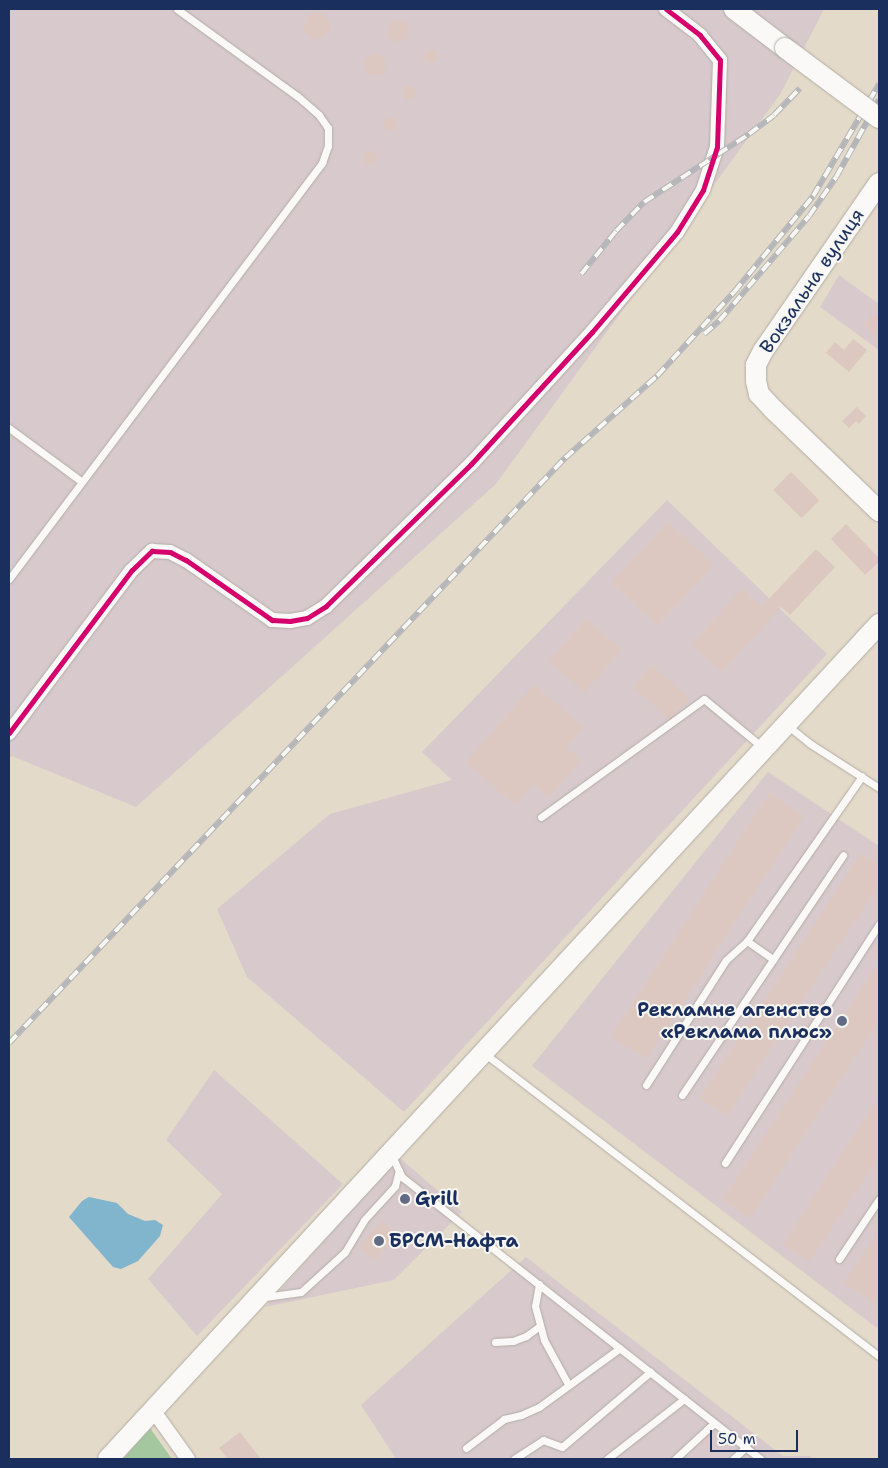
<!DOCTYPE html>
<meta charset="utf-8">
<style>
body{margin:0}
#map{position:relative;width:888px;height:1468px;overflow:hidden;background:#e4dac9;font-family:"Shantell Sans",sans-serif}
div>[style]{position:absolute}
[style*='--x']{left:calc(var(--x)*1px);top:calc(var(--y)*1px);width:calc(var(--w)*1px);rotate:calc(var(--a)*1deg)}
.industrial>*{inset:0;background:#d8cacc}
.forest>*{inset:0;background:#a5c79f}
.water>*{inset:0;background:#81b4cd}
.building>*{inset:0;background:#dcc8c0;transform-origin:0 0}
.round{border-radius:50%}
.roads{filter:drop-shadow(0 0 1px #b2ada7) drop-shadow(0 0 1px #b2ada7)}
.lane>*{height:7px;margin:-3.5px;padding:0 3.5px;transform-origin:3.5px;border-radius:3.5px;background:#fbf9f7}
.street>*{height:14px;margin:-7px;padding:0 7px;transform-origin:7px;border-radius:7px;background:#fbf9f7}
.secondary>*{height:20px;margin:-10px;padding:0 10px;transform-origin:10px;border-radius:10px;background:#fbf9f7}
.rail>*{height:5.5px;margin-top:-2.75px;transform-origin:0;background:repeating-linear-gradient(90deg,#f6f6f2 0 11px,#b5b6b9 0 22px);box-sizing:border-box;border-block:1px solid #b5b6b9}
.bridges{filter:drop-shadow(0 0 1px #b2ada7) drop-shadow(0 0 1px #b2ada7)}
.secondary-bridge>*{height:20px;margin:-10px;padding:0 10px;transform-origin:10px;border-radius:10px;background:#fbf9f7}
.cycleway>*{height:5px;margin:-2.5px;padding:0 2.5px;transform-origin:2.5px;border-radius:2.5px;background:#d6006c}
.dots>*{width:14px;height:14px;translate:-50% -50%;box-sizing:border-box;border:2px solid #f6f6f2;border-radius:50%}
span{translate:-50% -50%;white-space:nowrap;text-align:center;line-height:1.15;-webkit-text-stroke:4px #f6f6f2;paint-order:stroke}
.street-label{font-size:19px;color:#1b2f5e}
.poi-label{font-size:19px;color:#1b2f5e;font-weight:700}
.right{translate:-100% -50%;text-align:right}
.left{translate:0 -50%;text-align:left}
.frame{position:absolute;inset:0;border:10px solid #1b2f5e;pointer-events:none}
.scale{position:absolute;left:710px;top:1430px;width:88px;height:22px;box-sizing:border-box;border:2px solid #1b2f5e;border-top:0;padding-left:6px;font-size:15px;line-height:18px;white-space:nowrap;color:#1b2f5e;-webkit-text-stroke:4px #f6f6f2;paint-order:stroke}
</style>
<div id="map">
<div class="industrial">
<i style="clip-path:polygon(9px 9px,824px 9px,781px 93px,496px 484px,136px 807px,12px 756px,9px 759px)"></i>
<i style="clip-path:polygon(839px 275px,879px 304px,879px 350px,820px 307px)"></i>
<i style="clip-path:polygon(667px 500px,827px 654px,404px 1112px,247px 977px,217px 909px,330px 814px,452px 780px,422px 752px)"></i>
<i style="clip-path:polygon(768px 772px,879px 846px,879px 1324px,877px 1328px,532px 1066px)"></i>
<i style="clip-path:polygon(214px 1070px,343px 1184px,197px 1336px,148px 1279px,222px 1194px,166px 1140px)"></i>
<i style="clip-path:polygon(399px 1157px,462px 1212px,394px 1280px,265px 1307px)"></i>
<i style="clip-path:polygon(526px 1257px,783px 1456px,809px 1456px,813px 1459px,396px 1459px,361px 1405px)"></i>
</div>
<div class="forest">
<i style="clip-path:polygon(150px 1428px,172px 1459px,123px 1459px)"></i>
</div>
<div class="water">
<i style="clip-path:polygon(89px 1197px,117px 1203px,128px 1214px,145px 1221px,155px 1220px,163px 1225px,160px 1236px,138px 1261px,121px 1269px,113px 1267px,69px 1217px,82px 1201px)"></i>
</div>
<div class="building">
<i class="round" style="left:304px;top:13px;width:26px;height:26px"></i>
<i class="round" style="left:387px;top:20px;width:22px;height:22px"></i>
<i class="round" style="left:424px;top:49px;width:14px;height:14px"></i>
<i class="round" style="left:364px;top:54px;width:22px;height:22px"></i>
<i class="round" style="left:402px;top:86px;width:14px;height:14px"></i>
<i class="round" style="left:383px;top:117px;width:14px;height:14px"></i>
<i class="round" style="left:363px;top:151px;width:14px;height:14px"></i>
<i style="clip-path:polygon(873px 313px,879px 318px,879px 326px,873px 333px,864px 325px)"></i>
<i style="clip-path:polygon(853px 339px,867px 350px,849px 372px,826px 353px,835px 342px,844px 350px)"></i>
<i style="clip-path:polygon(857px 407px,866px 416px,859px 424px,856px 421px,849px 428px,842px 421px)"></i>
<i style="left:791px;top:472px;width:40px;height:25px;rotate:45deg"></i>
<i style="left:668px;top:522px;width:63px;height:83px;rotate:43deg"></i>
<i style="clip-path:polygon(846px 524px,879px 558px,879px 562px,865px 575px,831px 539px)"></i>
<i style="clip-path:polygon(816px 549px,835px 567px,790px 615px,781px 607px,722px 672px,691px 645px,742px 588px,762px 606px)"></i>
<i style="left:586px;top:618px;width:48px;height:57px;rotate:41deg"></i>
<i style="left:652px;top:665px;width:50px;height:29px;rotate:42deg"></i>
<i style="clip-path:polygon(534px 684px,584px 728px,566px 747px,581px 760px,549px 797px,534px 784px,515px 805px,466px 762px)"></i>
<i style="left:769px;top:793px;width:42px;height:290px;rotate:33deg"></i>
<i style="clip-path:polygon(861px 853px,879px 865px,879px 884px,727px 1116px,700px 1098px)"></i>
<i style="clip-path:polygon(879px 962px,879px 1021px,750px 1218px,722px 1200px)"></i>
<i style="clip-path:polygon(879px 1097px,879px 1156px,809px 1262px,783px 1244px)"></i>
<i style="left:405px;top:1191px;width:11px;height:12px;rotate:45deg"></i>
<i style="left:383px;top:1221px;width:21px;height:35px;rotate:43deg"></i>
<i style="clip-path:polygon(879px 1230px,879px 1291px,872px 1301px,844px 1283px)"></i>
<i style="clip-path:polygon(240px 1432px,261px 1459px,228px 1459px,219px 1448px)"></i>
</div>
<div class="roads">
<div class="lane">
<i style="--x:9;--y:428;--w:89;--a:36.4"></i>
<i style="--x:9;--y:579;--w:521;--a:-53.04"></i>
<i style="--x:322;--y:163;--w:18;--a:-71"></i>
<i style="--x:328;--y:146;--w:18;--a:-90"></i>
<i style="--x:328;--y:128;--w:16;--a:-125"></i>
<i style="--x:319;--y:115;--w:29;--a:-139"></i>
<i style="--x:297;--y:96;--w:148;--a:-144.1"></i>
<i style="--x:787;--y:725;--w:28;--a:39"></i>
<i style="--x:809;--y:743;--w:83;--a:32.7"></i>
<i style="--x:541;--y:817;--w:201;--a:-35.9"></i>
<i style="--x:704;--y:699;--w:75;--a:39.6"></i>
<i style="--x:747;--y:941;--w:32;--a:35"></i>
<i style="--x:484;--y:1053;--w:498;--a:37.5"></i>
<i style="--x:646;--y:1085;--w:148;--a:-57.4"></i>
<i style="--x:726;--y:960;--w:28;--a:-42"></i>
<i style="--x:747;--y:941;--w:201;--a:-55.1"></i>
<i style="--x:682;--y:1095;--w:289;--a:-56.1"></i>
<i style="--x:392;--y:1156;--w:23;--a:65"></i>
<i style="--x:402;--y:1177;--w:457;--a:38.2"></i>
<i style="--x:725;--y:1163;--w:284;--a:-57.2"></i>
<i style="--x:839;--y:1259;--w:72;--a:-56.3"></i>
<i style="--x:539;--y:1284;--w:22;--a:100"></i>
<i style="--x:535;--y:1306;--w:35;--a:75"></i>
<i style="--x:544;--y:1340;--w:50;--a:61.4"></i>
<i style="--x:265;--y:1297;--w:36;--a:-8"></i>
<i style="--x:301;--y:1292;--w:59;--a:-42.3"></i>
<i style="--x:345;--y:1252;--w:37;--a:-59"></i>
<i style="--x:364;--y:1220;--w:46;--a:-47.6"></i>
<i style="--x:395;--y:1186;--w:16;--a:-76"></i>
<i style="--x:495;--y:1342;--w:18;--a:-3"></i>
<i style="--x:513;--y:1341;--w:14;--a:-21"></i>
<i style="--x:526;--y:1336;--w:17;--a:-36"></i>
<i style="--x:466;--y:1448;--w:48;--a:-37.3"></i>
<i style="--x:504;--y:1419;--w:17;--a:-13"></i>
<i style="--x:521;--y:1415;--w:20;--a:-24"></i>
<i style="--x:539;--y:1407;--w:100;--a:-36.1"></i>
<i style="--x:514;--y:1459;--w:35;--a:-33"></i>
<i style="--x:543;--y:1440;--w:20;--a:20"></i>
<i style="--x:562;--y:1447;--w:116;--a:-40.4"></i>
<i style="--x:607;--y:1459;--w:98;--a:-37.9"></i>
<i style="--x:675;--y:1459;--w:53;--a:-42.7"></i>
<i style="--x:733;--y:1459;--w:18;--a:-43"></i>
</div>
<div class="street">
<i style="--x:9;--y:733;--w:204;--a:-53"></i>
<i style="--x:132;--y:570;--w:28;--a:-44"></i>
<i style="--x:152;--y:551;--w:18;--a:3"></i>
<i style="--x:170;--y:552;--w:18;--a:27"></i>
<i style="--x:186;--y:560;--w:105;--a:34.9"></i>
<i style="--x:272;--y:620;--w:18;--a:3"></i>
<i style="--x:290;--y:621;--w:17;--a:-10"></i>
<i style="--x:307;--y:618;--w:22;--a:-32"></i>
<i style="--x:326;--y:606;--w:203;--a:-44.4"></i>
<i style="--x:471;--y:464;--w:179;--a:-47.5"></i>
<i style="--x:592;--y:332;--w:131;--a:-49.6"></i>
<i style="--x:677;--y:232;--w:49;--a:-58.2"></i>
<i style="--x:703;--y:190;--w:45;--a:-72"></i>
<i style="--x:717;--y:147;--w:87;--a:-88"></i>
<i style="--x:720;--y:60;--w:32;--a:-129"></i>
<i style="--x:700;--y:35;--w:43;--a:-142.6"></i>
<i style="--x:153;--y:1410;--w:60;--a:54.5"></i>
</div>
<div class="secondary">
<i style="--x:734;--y:9;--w:64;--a:37.4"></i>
<i style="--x:879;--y:183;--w:204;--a:124.6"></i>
<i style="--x:763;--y:351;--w:16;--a:117"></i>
<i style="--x:756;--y:365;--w:16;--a:90"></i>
<i style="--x:756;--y:381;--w:13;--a:77"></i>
<i style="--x:759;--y:394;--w:22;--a:47"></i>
<i style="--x:774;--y:410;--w:146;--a:43.9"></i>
<i style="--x:108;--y:1459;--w:1137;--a:-47.28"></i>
</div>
</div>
<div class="rail">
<i style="--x:581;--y:274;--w:55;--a:-50.9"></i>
<i style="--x:616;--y:231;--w:40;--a:-46"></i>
<i style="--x:644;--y:202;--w:125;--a:-32.9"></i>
<i style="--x:749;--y:134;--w:31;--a:-37"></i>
<i style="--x:774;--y:115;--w:37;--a:-46"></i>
<i style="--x:704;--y:334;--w:20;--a:-41"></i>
<i style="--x:719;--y:321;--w:138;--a:-49.4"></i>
<i style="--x:809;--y:216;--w:47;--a:-55.3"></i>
<i style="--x:836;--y:177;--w:88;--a:-60.8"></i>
<i style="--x:9;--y:1043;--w:807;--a:-46.46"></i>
<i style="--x:565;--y:458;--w:123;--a:-41.7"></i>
<i style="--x:657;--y:376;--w:114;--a:-47.5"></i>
<i style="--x:734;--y:292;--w:124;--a:-50.5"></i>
<i style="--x:813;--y:196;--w:130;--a:-59.5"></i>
</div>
<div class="bridges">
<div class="secondary-bridge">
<i style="--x:785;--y:48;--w:117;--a:36.7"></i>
</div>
</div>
<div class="cycleway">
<i style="--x:9;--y:733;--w:204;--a:-53"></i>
<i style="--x:132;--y:570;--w:28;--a:-44"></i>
<i style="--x:152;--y:551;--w:18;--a:3"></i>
<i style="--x:170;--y:552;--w:18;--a:27"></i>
<i style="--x:186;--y:560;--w:105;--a:34.9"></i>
<i style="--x:272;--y:620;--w:18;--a:3"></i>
<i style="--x:290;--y:621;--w:17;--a:-10"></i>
<i style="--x:307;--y:618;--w:22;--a:-32"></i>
<i style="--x:326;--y:606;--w:203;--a:-44.4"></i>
<i style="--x:471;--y:464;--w:179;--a:-47.5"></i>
<i style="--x:592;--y:332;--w:131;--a:-49.6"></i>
<i style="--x:677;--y:232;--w:49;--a:-58.2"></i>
<i style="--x:703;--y:190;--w:45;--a:-72"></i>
<i style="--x:717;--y:147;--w:87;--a:-88"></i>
<i style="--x:720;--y:60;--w:32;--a:-129"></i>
<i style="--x:700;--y:35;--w:43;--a:-142.6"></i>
</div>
<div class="dots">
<i style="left:842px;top:1021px;background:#616b83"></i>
<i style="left:405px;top:1199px;background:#616b83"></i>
<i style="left:379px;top:1241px;background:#616b83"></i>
</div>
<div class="street-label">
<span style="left:812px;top:281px;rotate:-56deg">Вокзальна вулиця</span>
</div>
<div class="poi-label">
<span class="right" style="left:832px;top:1021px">Рекламне агенство<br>«Реклама плюс»</span>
<span class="left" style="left:415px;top:1199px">Grill</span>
<span class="left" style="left:389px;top:1241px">БРСМ-Нафта</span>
</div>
<div class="frame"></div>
<div class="scale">50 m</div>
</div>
